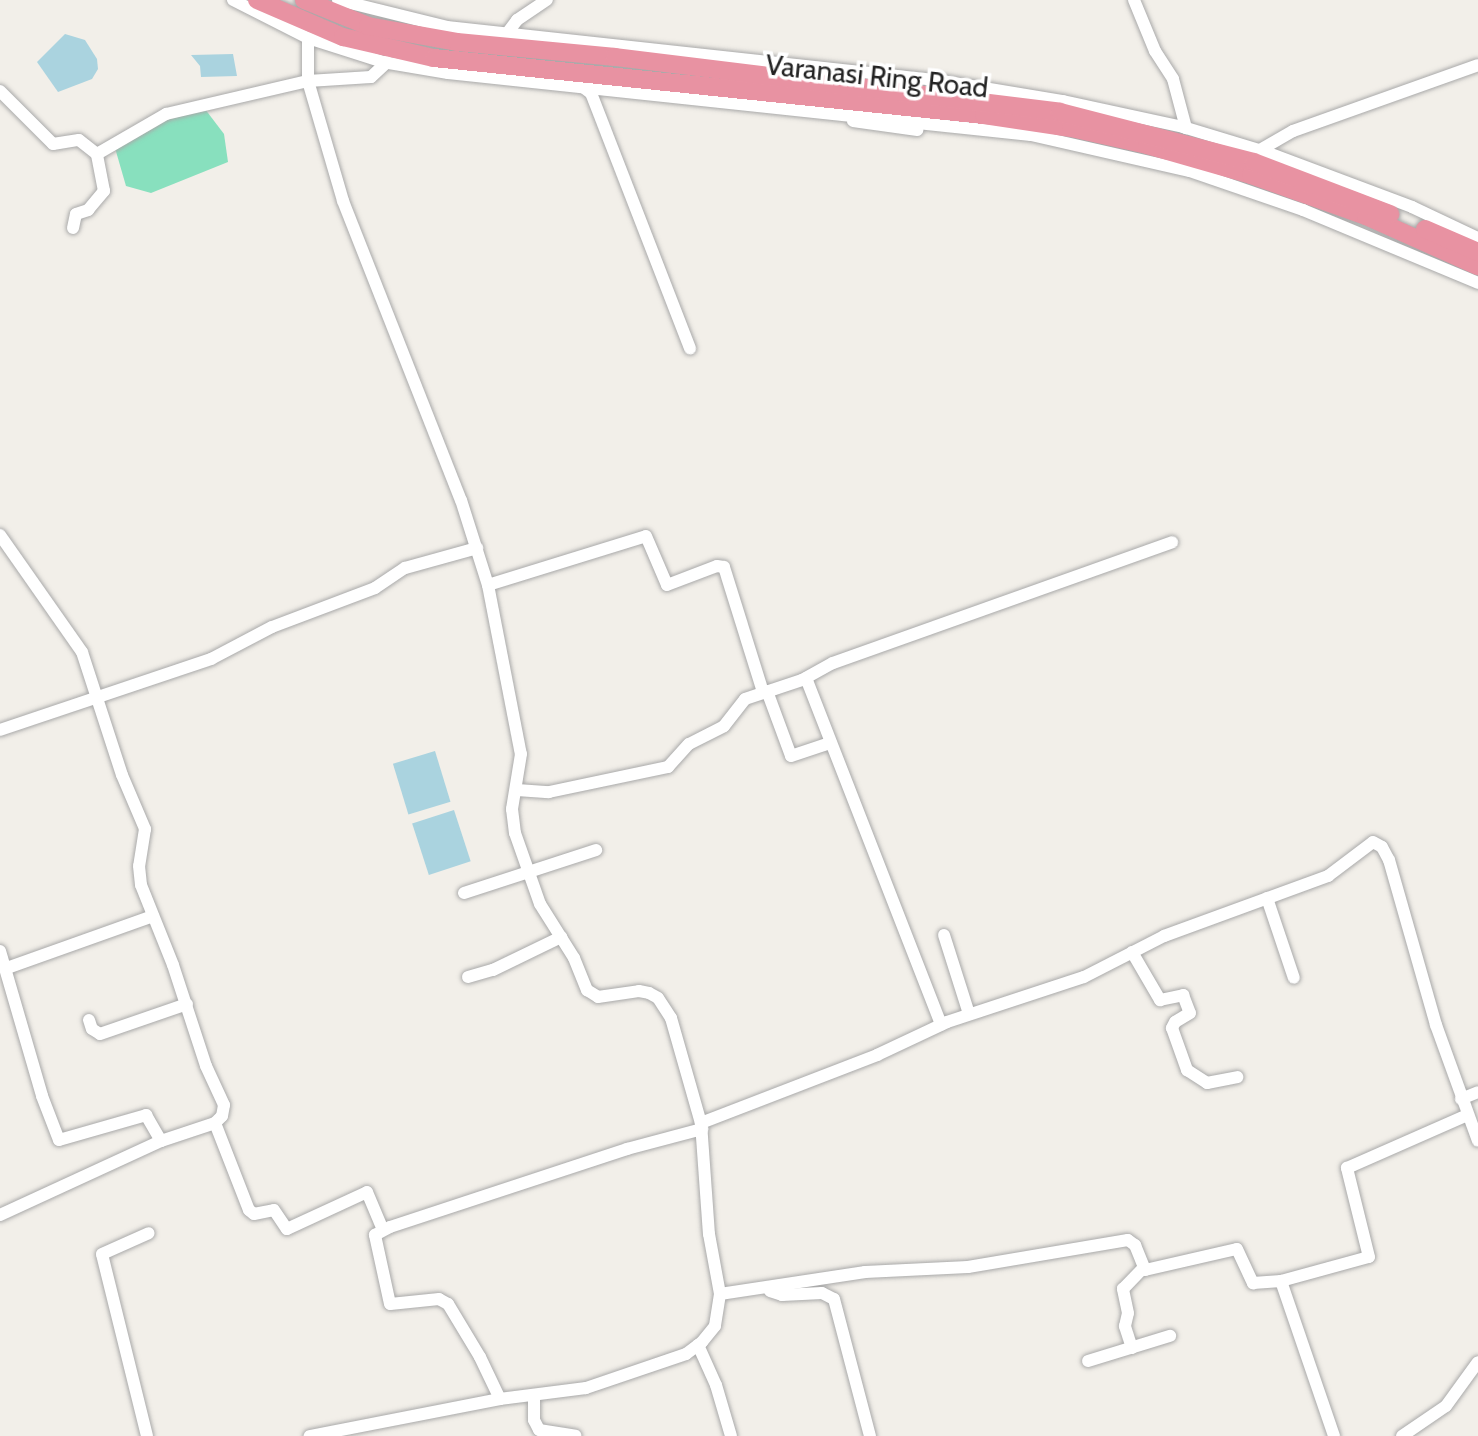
<!DOCTYPE html>
<style>
body{margin:0}
#map{position:relative;width:1478px;height:1436px;overflow:hidden;background:#f2efe9;font-family:Cabin,sans-serif}
div>[style]{position:absolute}
[style*='--x']{left:calc(var(--x)*1px);top:calc(var(--y)*1px);width:calc(var(--w)*1px);rotate:calc(var(--a)*1deg)}
.pitch>*{inset:0;background:#88e0be}
.water>*{inset:0;background:#aad3df;transform-origin:0 0}
.roads{filter:drop-shadow(0 0 2px #a9a9a9) drop-shadow(0 0 2px #a9a9a9)}
.minor>*{height:12px;margin:-6px;padding:0 6px;transform-origin:6px;border-radius:6px;background:#fff}
.highway>*{height:18px;margin:-9px;padding:0 9px;transform-origin:9px;border-radius:9px;background:#e892a2}
span{translate:-50% -50%;white-space:nowrap;text-align:center;line-height:1.15;-webkit-text-stroke:7px #fff;paint-order:stroke}
.street-label{font-size:28px;color:#222}
</style>
<div id="map">
<div class="pitch">
<i style="clip-path:polygon(205px 109px,224px 134px,228px 162px,151px 193px,126px 186px,115px 148px,146px 126px)"></i>
</div>
<div class="water">
<i style="clip-path:polygon(65px 34px,85px 40px,97px 59px,98px 69px,92px 79px,58px 92px,37px 62px)"></i>
<i style="clip-path:polygon(233px 54px,237px 76px,201px 77px,200px 66px,191px 55px)"></i>
<i style="left:435px;top:751px;width:53px;height:44px;rotate:73deg"></i>
<i style="left:454px;top:810px;width:54px;height:44px;rotate:72deg"></i>
</div>
<div class="roads">
<div class="minor">
<i style="--x:233;--y:0;--w:84;--a:26.9"></i>
<i style="--x:308;--y:38;--w:79;--a:17.7"></i>
<i style="--x:383;--y:62;--w:66;--a:9.6"></i>
<i style="--x:448;--y:73;--w:586;--a:6.07"></i>
<i style="--x:1031;--y:135;--w:163;--a:12.8"></i>
<i style="--x:1190;--y:171;--w:120;--a:19"></i>
<i style="--x:1303;--y:210;--w:190;--a:22.6"></i>
<i style="--x:338;--y:0;--w:112;--a:13.9"></i>
<i style="--x:447;--y:27;--w:492;--a:6.2"></i>
<i style="--x:936;--y:80;--w:129;--a:9.4"></i>
<i style="--x:1063;--y:101;--w:123;--a:12.2"></i>
<i style="--x:1183;--y:127;--w:87;--a:16.8"></i>
<i style="--x:1266;--y:152;--w:156;--a:20.6"></i>
<i style="--x:1412;--y:207;--w:73;--a:25.2"></i>
<i style="--x:1134;--y:0;--w:55;--a:67.6"></i>
<i style="--x:1155;--y:51;--w:33;--a:57"></i>
<i style="--x:1173;--y:79;--w:51;--a:75.1"></i>
<i style="--x:508;--y:32;--w:15;--a:-53"></i>
<i style="--x:517;--y:20;--w:36;--a:-34"></i>
<i style="--x:308;--y:38;--w:43;--a:90"></i>
<i style="--x:308;--y:81;--w:125;--a:73.7"></i>
<i style="--x:343;--y:201;--w:321;--a:68.5"></i>
<i style="--x:461;--y:500;--w:89;--a:72.4"></i>
<i style="--x:488;--y:585;--w:172;--a:79"></i>
<i style="--x:521;--y:754;--w:56;--a:99.3"></i>
<i style="--x:512;--y:809;--w:24;--a:83"></i>
<i style="--x:515;--y:833;--w:75;--a:70.6"></i>
<i style="--x:540;--y:904;--w:64;--a:57.8"></i>
<i style="--x:574;--y:958;--w:35;--a:68"></i>
<i style="--x:587;--y:990;--w:13;--a:32"></i>
<i style="--x:598;--y:997;--w:41;--a:-8.3"></i>
<i style="--x:639;--y:991;--w:10;--a:11"></i>
<i style="--x:649;--y:993;--w:10;--a:29"></i>
<i style="--x:658;--y:998;--w:24;--a:57"></i>
<i style="--x:671;--y:1018;--w:109;--a:74.1"></i>
<i style="--x:701;--y:1123;--w:111;--a:85.9"></i>
<i style="--x:709;--y:1234;--w:61;--a:79.6"></i>
<i style="--x:720;--y:1294;--w:32;--a:99"></i>
<i style="--x:715;--y:1326;--w:21;--a:129"></i>
<i style="--x:702;--y:1342;--w:20;--a:143"></i>
<i style="--x:686;--y:1354;--w:106;--a:161.2"></i>
<i style="--x:586;--y:1388;--w:87;--a:172.7"></i>
<i style="--x:500;--y:1399;--w:194;--a:169"></i>
<i style="--x:584;--y:88;--w:9;--a:36"></i>
<i style="--x:591;--y:93;--w:274;--a:68.8"></i>
<i style="--x:0;--y:91;--w:75;--a:45"></i>
<i style="--x:53;--y:144;--w:26;--a:-9"></i>
<i style="--x:79;--y:140;--w:23;--a:38"></i>
<i style="--x:97;--y:154;--w:80;--a:-30.1"></i>
<i style="--x:166;--y:114;--w:146;--a:-13.1"></i>
<i style="--x:308;--y:81;--w:63;--a:-3.6"></i>
<i style="--x:371;--y:77;--w:22;--a:-43"></i>
<i style="--x:853;--y:121;--w:65;--a:8"></i>
<i style="--x:1260;--y:150;--w:38;--a:-30"></i>
<i style="--x:1293;--y:131;--w:196;--a:-19.6"></i>
<i style="--x:73;--y:228;--w:14;--a:-78"></i>
<i style="--x:76;--y:214;--w:13;--a:-18"></i>
<i style="--x:88;--y:210;--w:25;--a:-50"></i>
<i style="--x:104;--y:191;--w:38;--a:-101"></i>
<i style="--x:0;--y:535;--w:143;--a:55"></i>
<i style="--x:82;--y:652;--w:129;--a:72"></i>
<i style="--x:122;--y:775;--w:59;--a:66.9"></i>
<i style="--x:145;--y:829;--w:37;--a:99"></i>
<i style="--x:139;--y:866;--w:19;--a:84"></i>
<i style="--x:141;--y:885;--w:86;--a:68.2"></i>
<i style="--x:173;--y:965;--w:106;--a:71.9"></i>
<i style="--x:206;--y:1066;--w:43;--a:65.2"></i>
<i style="--x:224;--y:1105;--w:11;--a:100"></i>
<i style="--x:222;--y:1116;--w:10;--a:135"></i>
<i style="--x:215;--y:1123;--w:93;--a:68.7"></i>
<i style="--x:249;--y:1210;--w:6;--a:39"></i>
<i style="--x:254;--y:1214;--w:20;--a:-11"></i>
<i style="--x:274;--y:1210;--w:23;--a:56"></i>
<i style="--x:287;--y:1229;--w:88;--a:-24.8"></i>
<i style="--x:367;--y:1192;--w:41;--a:67.2"></i>
<i style="--x:488;--y:585;--w:165;--a:-17.2"></i>
<i style="--x:646;--y:536;--w:53;--a:66.8"></i>
<i style="--x:667;--y:585;--w:53;--a:-20.8"></i>
<i style="--x:717;--y:566;--w:7;--a:8"></i>
<i style="--x:724;--y:567;--w:131;--a:72.7"></i>
<i style="--x:806;--y:678;--w:372;--a:68.7"></i>
<i style="--x:767;--y:691;--w:69;--a:69.7"></i>
<i style="--x:791;--y:756;--w:41;--a:-18.4"></i>
<i style="--x:0;--y:730;--w:223;--a:-18.6"></i>
<i style="--x:211;--y:659;--w:69;--a:-27.7"></i>
<i style="--x:272;--y:627;--w:110;--a:-20.7"></i>
<i style="--x:375;--y:588;--w:36;--a:-34"></i>
<i style="--x:405;--y:568;--w:75;--a:-15.5"></i>
<i style="--x:517;--y:790;--w:32;--a:4"></i>
<i style="--x:549;--y:792;--w:122;--a:-11.9"></i>
<i style="--x:668;--y:767;--w:31;--a:-48"></i>
<i style="--x:689;--y:744;--w:39;--a:-27"></i>
<i style="--x:724;--y:726;--w:34;--a:-52"></i>
<i style="--x:745;--y:699;--w:60;--a:-18.4"></i>
<i style="--x:802;--y:680;--w:35;--a:-29"></i>
<i style="--x:833;--y:663;--w:360;--a:-19.6"></i>
<i style="--x:464;--y:893;--w:139;--a:-18"></i>
<i style="--x:1267;--y:898;--w:84;--a:71.4"></i>
<i style="--x:944;--y:935;--w:83;--a:72.4"></i>
<i style="--x:0;--y:951;--w:151;--a:73.8"></i>
<i style="--x:42;--y:1096;--w:47;--a:68.9"></i>
<i style="--x:59;--y:1140;--w:91;--a:-16"></i>
<i style="--x:146;--y:1115;--w:30;--a:60"></i>
<i style="--x:161;--y:1141;--w:57;--a:-18.4"></i>
<i style="--x:1132;--y:952;--w:56;--a:59.7"></i>
<i style="--x:1160;--y:1000;--w:24;--a:-12"></i>
<i style="--x:1183;--y:995;--w:19;--a:69"></i>
<i style="--x:1190;--y:1013;--w:17;--a:149"></i>
<i style="--x:1175;--y:1022;--w:7;--a:117"></i>
<i style="--x:1172;--y:1028;--w:45;--a:70.3"></i>
<i style="--x:1187;--y:1070;--w:24;--a:33"></i>
<i style="--x:1207;--y:1083;--w:31;--a:-11"></i>
<i style="--x:7;--y:968;--w:155;--a:-19.6"></i>
<i style="--x:468;--y:977;--w:26;--a:-16"></i>
<i style="--x:493;--y:970;--w:76;--a:-25.9"></i>
<i style="--x:89;--y:1020;--w:9;--a:72"></i>
<i style="--x:92;--y:1029;--w:9;--a:32"></i>
<i style="--x:100;--y:1034;--w:92;--a:-19"></i>
<i style="--x:1461;--y:1099;--w:18;--a:-22"></i>
<i style="--x:701;--y:1123;--w:189;--a:-21.1"></i>
<i style="--x:877;--y:1055;--w:77;--a:-25.2"></i>
<i style="--x:947;--y:1022;--w:144;--a:-18.2"></i>
<i style="--x:1084;--y:977;--w:90;--a:-27.1"></i>
<i style="--x:1164;--y:936;--w:175;--a:-20.1"></i>
<i style="--x:1328;--y:876;--w:56;--a:-37.1"></i>
<i style="--x:1373;--y:842;--w:10;--a:29"></i>
<i style="--x:1382;--y:847;--w:15;--a:62"></i>
<i style="--x:1389;--y:860;--w:172;--a:74.1"></i>
<i style="--x:1436;--y:1025;--w:123;--a:70.1"></i>
<i style="--x:0;--y:1215;--w:177;--a:-24.7"></i>
<i style="--x:1281;--y:1281;--w:164;--a:71.1"></i>
<i style="--x:770;--y:1291;--w:13;--a:18"></i>
<i style="--x:782;--y:1295;--w:40;--a:-2.9"></i>
<i style="--x:822;--y:1293;--w:13;--a:27"></i>
<i style="--x:834;--y:1299;--w:142;--a:75.3"></i>
<i style="--x:720;--y:1294;--w:147;--a:-8.6"></i>
<i style="--x:865;--y:1272;--w:103;--a:-2.8"></i>
<i style="--x:968;--y:1267;--w:162;--a:-9.6"></i>
<i style="--x:1128;--y:1240;--w:9;--a:36"></i>
<i style="--x:1135;--y:1245;--w:27;--a:68"></i>
<i style="--x:1145;--y:1270;--w:94;--a:-12.9"></i>
<i style="--x:1237;--y:1249;--w:38;--a:65"></i>
<i style="--x:1253;--y:1283;--w:28;--a:-4"></i>
<i style="--x:1281;--y:1281;--w:91;--a:-15.3"></i>
<i style="--x:1369;--y:1257;--w:92;--a:-103.9"></i>
<i style="--x:1347;--y:1168;--w:131;--a:-23.8"></i>
<i style="--x:698;--y:1345;--w:44;--a:65.8"></i>
<i style="--x:716;--y:1385;--w:53;--a:73.6"></i>
<i style="--x:1132;--y:1348;--w:23;--a:-108"></i>
<i style="--x:1125;--y:1326;--w:13;--a:-77"></i>
<i style="--x:1128;--y:1313;--w:25;--a:-102"></i>
<i style="--x:1123;--y:1289;--w:29;--a:-46"></i>
<i style="--x:1088;--y:1361;--w:86;--a:-17"></i>
<i style="--x:534;--y:1395;--w:25;--a:90"></i>
<i style="--x:534;--y:1420;--w:11;--a:63"></i>
<i style="--x:539;--y:1430;--w:37;--a:9"></i>
<i style="--x:500;--y:1399;--w:47;--a:-115.5"></i>
<i style="--x:480;--y:1357;--w:62;--a:-121.1"></i>
<i style="--x:448;--y:1304;--w:10;--a:-151"></i>
<i style="--x:439;--y:1299;--w:49;--a:174.2"></i>
<i style="--x:390;--y:1304;--w:71;--a:-102.3"></i>
<i style="--x:375;--y:1235;--w:17;--a:-28"></i>
<i style="--x:390;--y:1227;--w:250;--a:-18.2"></i>
<i style="--x:627;--y:1149;--w:78;--a:-14.9"></i>
<i style="--x:147;--y:1436;--w:187;--a:-103.9"></i>
<i style="--x:102;--y:1254;--w:51;--a:-24.1"></i>
<i style="--x:1402;--y:1436;--w:53;--a:-34.3"></i>
<i style="--x:1446;--y:1406;--w:54;--a:-54"></i>
</div>
<div class="highway">
<i style="--x:257;--y:0;--w:94;--a:23.3"></i>
<i style="--x:343;--y:37;--w:93;--a:13"></i>
<i style="--x:434;--y:58;--w:553;--a:5.92"></i>
<i style="--x:984;--y:115;--w:88;--a:8.5"></i>
<i style="--x:1071;--y:128;--w:78;--a:12.6"></i>
<i style="--x:1147;--y:145;--w:108;--a:16.1"></i>
<i style="--x:1251;--y:175;--w:122;--a:19.6"></i>
<i style="--x:1366;--y:216;--w:123;--a:24.1"></i>
<i style="--x:304;--y:0;--w:69;--a:22.1"></i>
<i style="--x:368;--y:26;--w:90;--a:10.2"></i>
<i style="--x:457;--y:42;--w:159;--a:5.4"></i>
<i style="--x:615;--y:57;--w:448;--a:7"></i>
<i style="--x:1060;--y:112;--w:200;--a:14.5"></i>
<i style="--x:1254;--y:162;--w:146;--a:20.9"></i>
<i style="--x:1425;--y:229;--w:58;--a:23.5"></i>
</div>
</div>
<div class="street-label">
<span style="left:877px;top:76px;rotate:6deg">Varanasi Ring Road</span>
</div>
</div>
